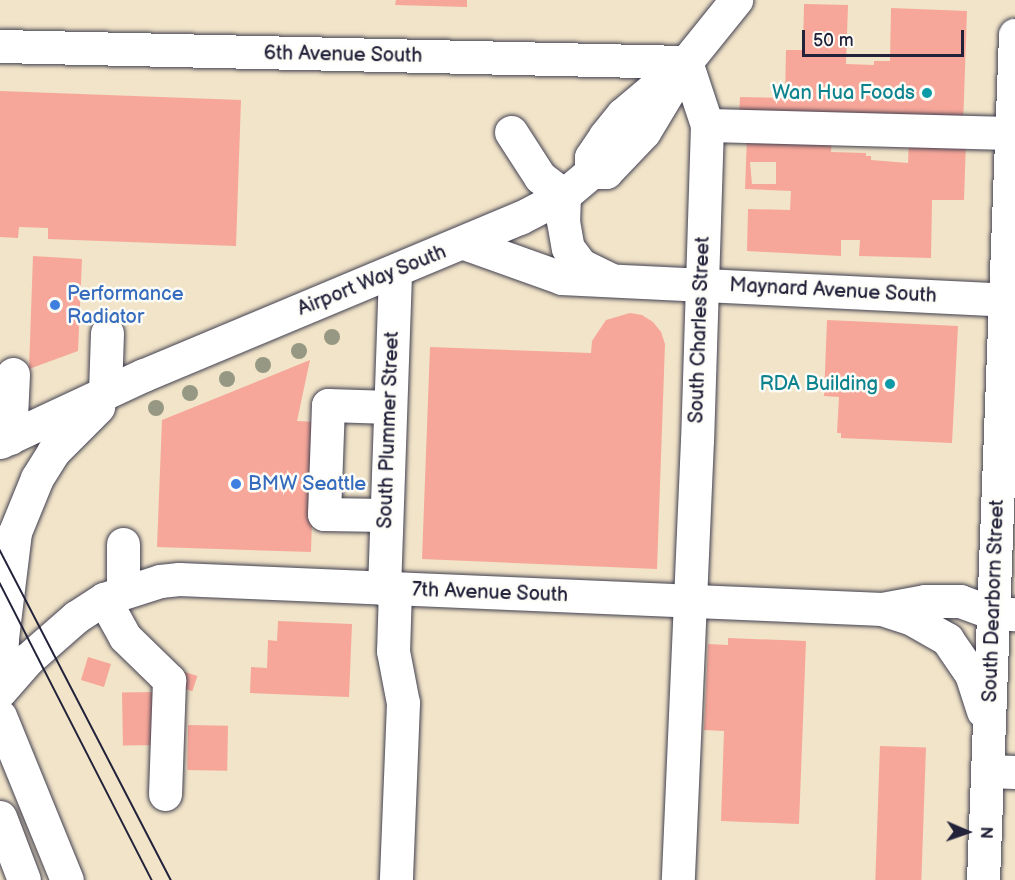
<!DOCTYPE html>
<style>
body{margin:0}
#map{position:relative;width:1015px;height:880px;overflow:hidden;background:#f1e4c8;font-family:"Balsamiq Sans",sans-serif}
div>[style]{position:absolute}
[style*='--x']{left:calc(var(--x)*1px);top:calc(var(--y)*1px);width:calc(var(--w)*1px);rotate:calc(var(--a)*1deg)}
.building>*{inset:0;background:#f7a799;transform-origin:0 0}
.roads{filter:drop-shadow(0 0 2px #413f50) drop-shadow(0 0 2px #413f50)}
.minor>*{height:33px;margin:-16.5px;padding:0 16.5px;transform-origin:16.5px;border-radius:16.5px;background:#fff}
.major>*{height:33px;margin:-16.5px;padding:0 16.5px;transform-origin:16.5px;border-radius:16.5px;background:#fff}
.highway>*{height:33px;margin:-16.5px;padding:0 16.5px;transform-origin:16.5px;border-radius:16.5px;background:#fff}
.tram>*{height:1.5px;margin:-0.75px;padding:0 0.75px;transform-origin:0.75px;border-radius:0.75px;background:#22223b}
.trees>*{width:16px;height:16px;margin:-8px;border-radius:50%;background:#979883}
.dots>*{width:16px;height:16px;translate:-50% -50%;box-sizing:border-box;border:3px solid #fdfcf7;border-radius:50%}
span{translate:-50% -50%;white-space:nowrap;text-align:center;line-height:1.15;-webkit-text-stroke:5px #fdfcf7;paint-order:stroke}
.street-label{font-size:20px;color:#22223b}
.culture-label{font-size:20px;color:#0d838f}
.right{translate:-100% -50%;text-align:right}
.shop-label{font-size:20px;color:#366cbe}
.left{translate:0 -50%;text-align:left}
.north{position:absolute;left:937px;top:802px;width:60px;height:60px;-webkit-text-stroke:4px #fdfcf7;paint-order:stroke;rotate:92deg;font-size:16px;font-weight:700;line-height:24px;text-align:center;color:#22223b}
.north::after{content:'';display:block;margin:auto;width:21px;height:27px;background:#22223b;clip-path:polygon(50% 0,100% 100%,50% 72%,0 100%)}
.scale{position:absolute;left:802px;top:30px;width:162px;height:27px;box-sizing:border-box;border:3px solid #22223b;border-top:0;padding-left:8px;font-size:18px;line-height:21px;white-space:nowrap;color:#22223b;-webkit-text-stroke:4px #fdfcf7;paint-order:stroke}
</style>
<div id="map">
<div class="building">
<i style="clip-path:polygon(396px 0,467px 0,467px 7px,395px 5px)"></i>
<i style="clip-path:polygon(804px 4px,848px 5px,846px 64px,874px 65px,874px 61px,890px 61px,891px 8px,967px 11px,963px 126px,739px 120px,740px 97px,785px 98px,786px 50px,803px 50px)"></i>
<i style="clip-path:polygon(0 91px,241px 100px,236px 246px,48px 239px,48px 228px,19px 227px,18px 238px,0 237px)"></i>
<i style="clip-path:polygon(evenodd,747px 136px,832px 138px,831px 152px,866px 153px,866px 156px,871px 156px,871px 160px,908px 163px,909px 139px,966px 141px,964px 200px,932px 200px,931px 258px,859px 256px,860px 240px,841px 240px,841px 256px,747px 251px,748px 209px,790px 210px,791px 191px,745px 189px,747px 136px,750px 162px,776px 162px,776px 184px,752px 184px,750px 162px)"></i>
<i style="clip-path:polygon(33px 256px,82px 259px,78px 351px,29px 369px)"></i>
<i style="clip-path:polygon(630px 313px,642px 315px,653px 322px,661px 332px,665px 344px,657px 569px,422px 559px,430px 347px,591px 353px,592px 341px,606px 320px)"></i>
<i style="clip-path:polygon(827px 320px,958px 326px,952px 443px,841px 438px,841px 433px,837px 433px,839px 397px,824px 396px)"></i>
<i style="clip-path:polygon(310px 360px,297px 421px,315px 422px,311px 552px,157px 547px,162px 420px)"></i>
<i style="clip-path:polygon(278px 621px,352px 624px,349px 697px,250px 693px,251px 667px,267px 668px,268px 640px,277px 641px)"></i>
<i style="clip-path:polygon(728px 638px,806px 641px,799px 824px,721px 821px,724px 731px,704px 730px,708px 644px,728px 645px)"></i>
<i style="left:88px;top:657px;width:24px;height:24px;rotate:17deg"></i>
<i style="left:185px;top:672px;width:13px;height:16px;rotate:18deg"></i>
<i style="left:157px;top:692px;width:53px;height:35px;rotate:89deg"></i>
<i style="left:188px;top:725px;width:40px;height:45px;rotate:1deg"></i>
<i style="left:880px;top:746px;width:46px;height:134px;rotate:2deg"></i>
</div>
<div class="roads">
<div class="minor">
<i style="--x:0;--y:46;--w:686;--a:1.34"></i>
<i style="--x:686;--y:62;--w:66;--a:71.6"></i>
<i style="--x:707;--y:125;--w:315;--a:91.8"></i>
<i style="--x:697;--y:440;--w:440;--a:92.5"></i>
<i style="--x:707;--y:125;--w:304;--a:1.5"></i>
<i style="--x:511;--y:132;--w:54;--a:57.2"></i>
<i style="--x:540;--y:177;--w:30;--a:37"></i>
<i style="--x:564;--y:195;--w:26;--a:92"></i>
<i style="--x:563;--y:221;--w:27;--a:80"></i>
<i style="--x:568;--y:248;--w:21;--a:53"></i>
<i style="--x:581;--y:265;--w:32;--a:26"></i>
<i style="--x:464;--y:243;--w:104;--a:19.7"></i>
<i style="--x:562;--y:278;--w:454;--a:2.8"></i>
<i style="--x:105;--y:393;--w:60;--a:-88.1"></i>
<i style="--x:10;--y:438;--w:64;--a:-87.3"></i>
<i style="--x:386;--y:515;--w:62;--a:-179.1"></i>
<i style="--x:324;--y:514;--w:109;--a:-87.9"></i>
<i style="--x:328;--y:405;--w:62;--a:1.8"></i>
<i style="--x:384;--y:589;--w:317;--a:-88"></i>
<i style="--x:395;--y:589;--w:62;--a:91.8"></i>
<i style="--x:393;--y:651;--w:53;--a:79.1"></i>
<i style="--x:403;--y:703;--w:177;--a:92.3"></i>
<i style="--x:123;--y:591;--w:47;--a:-90"></i>
<i style="--x:104;--y:599;--w:43;--a:61.1"></i>
<i style="--x:125;--y:637;--w:62;--a:44.3"></i>
<i style="--x:169;--y:680;--w:114;--a:92"></i>
<i style="--x:993;--y:613;--w:22;--a:3"></i>
<i style="--x:988;--y:771;--w:27;--a:2"></i>
</div>
<div class="major">
<i style="--x:591;--y:172;--w:15;--a:-90"></i>
<i style="--x:591;--y:157;--w:25;--a:-56"></i>
<i style="--x:605;--y:136;--w:28;--a:-51"></i>
<i style="--x:623;--y:114;--w:59;--a:-40.2"></i>
<i style="--x:0;--y:442;--w:159;--a:-25"></i>
<i style="--x:144;--y:375;--w:407;--a:-22.7"></i>
<i style="--x:520;--y:218;--w:50;--a:-27.6"></i>
<i style="--x:564;--y:195;--w:35;--a:-40"></i>
<i style="--x:591;--y:172;--w:15;--a:0"></i>
<i style="--x:606;--y:172;--w:55;--a:-46.5"></i>
<i style="--x:644;--y:132;--w:82;--a:-59"></i>
<i style="--x:686;--y:62;--w:80;--a:-51.1"></i>
<i style="--x:882;--y:609;--w:29;--a:18"></i>
<i style="--x:910;--y:618;--w:43;--a:29.6"></i>
<i style="--x:947;--y:639;--w:42;--a:55.6"></i>
<i style="--x:971;--y:674;--w:39;--a:72"></i>
<i style="--x:1;--y:690;--w:41;--a:-48.9"></i>
<i style="--x:28;--y:659;--w:64;--a:-41.2"></i>
<i style="--x:76;--y:617;--w:33;--a:-33"></i>
<i style="--x:104;--y:599;--w:59;--a:-17.8"></i>
<i style="--x:160;--y:581;--w:19;--a:-6"></i>
<i style="--x:179;--y:579;--w:704;--a:2.44"></i>
<i style="--x:882;--y:609;--w:44;--a:-10.5"></i>
<i style="--x:925;--y:601;--w:35;--a:0"></i>
<i style="--x:960;--y:601;--w:35;--a:20"></i>
<i style="--x:0;--y:691;--w:53;--a:-87.8"></i>
<i style="--x:2;--y:638;--w:107;--a:-83"></i>
<i style="--x:15;--y:532;--w:58;--a:-67.8"></i>
<i style="--x:37;--y:478;--w:31;--a:-58"></i>
<i style="--x:53;--y:452;--w:64;--a:-45"></i>
<i style="--x:983;--y:880;--w:846;--a:-87.83"></i>
</div>
<div class="highway">
<i style="--x:0;--y:716;--w:177;--a:67.8"></i>
<i style="--x:0;--y:817;--w:67;--a:69.1"></i>
</div>
</div>
<div class="tram">
<i style="--x:0;--y:550;--w:372;--a:62.6"></i>
<i style="--x:0;--y:583;--w:334;--a:62.9"></i>
</div>
<div class="trees">
<i style="left:332px;top:337px"></i>
<i style="left:299px;top:351px"></i>
<i style="left:263px;top:365px"></i>
<i style="left:227px;top:379px"></i>
<i style="left:190px;top:393px"></i>
<i style="left:156px;top:408px"></i>
</div>
<div class="dots">
<i style="left:927px;top:93px;background:#0f9aa8"></i>
<i style="left:55px;top:305px;background:#3f7fe0"></i>
<i style="left:890px;top:384px;background:#0f9aa8"></i>
<i style="left:236px;top:484px;background:#3f7fe0"></i>
</div>
<div class="street-label">
<span style="left:343px;top:55px;rotate:1deg">6th Avenue South</span>
<span style="left:372px;top:281px;rotate:-22deg">Airport Way South</span>
<span style="left:833px;top:291px;rotate:3deg">Maynard Avenue South</span>
<span style="left:700px;top:330px;rotate:-88deg">South Charles Street</span>
<span style="left:389px;top:430px;rotate:-88deg">South Plummer Street</span>
<span style="left:490px;top:593px;rotate:2deg">7th Avenue South</span>
<span style="left:994px;top:601px;rotate:-88deg">South Dearborn Street</span>
</div>
<div class="culture-label">
<span class="right" style="left:915px;top:93px">Wan Hua Foods</span>
<span class="right" style="left:878px;top:384px">RDA Building</span>
</div>
<div class="shop-label">
<span class="left" style="left:67px;top:306px">Performance<br>Radiator</span>
<span class="left" style="left:248px;top:484px">BMW Seattle</span>
</div>
<div class="north">N</div>
<div class="scale">50 m</div>
</div>
